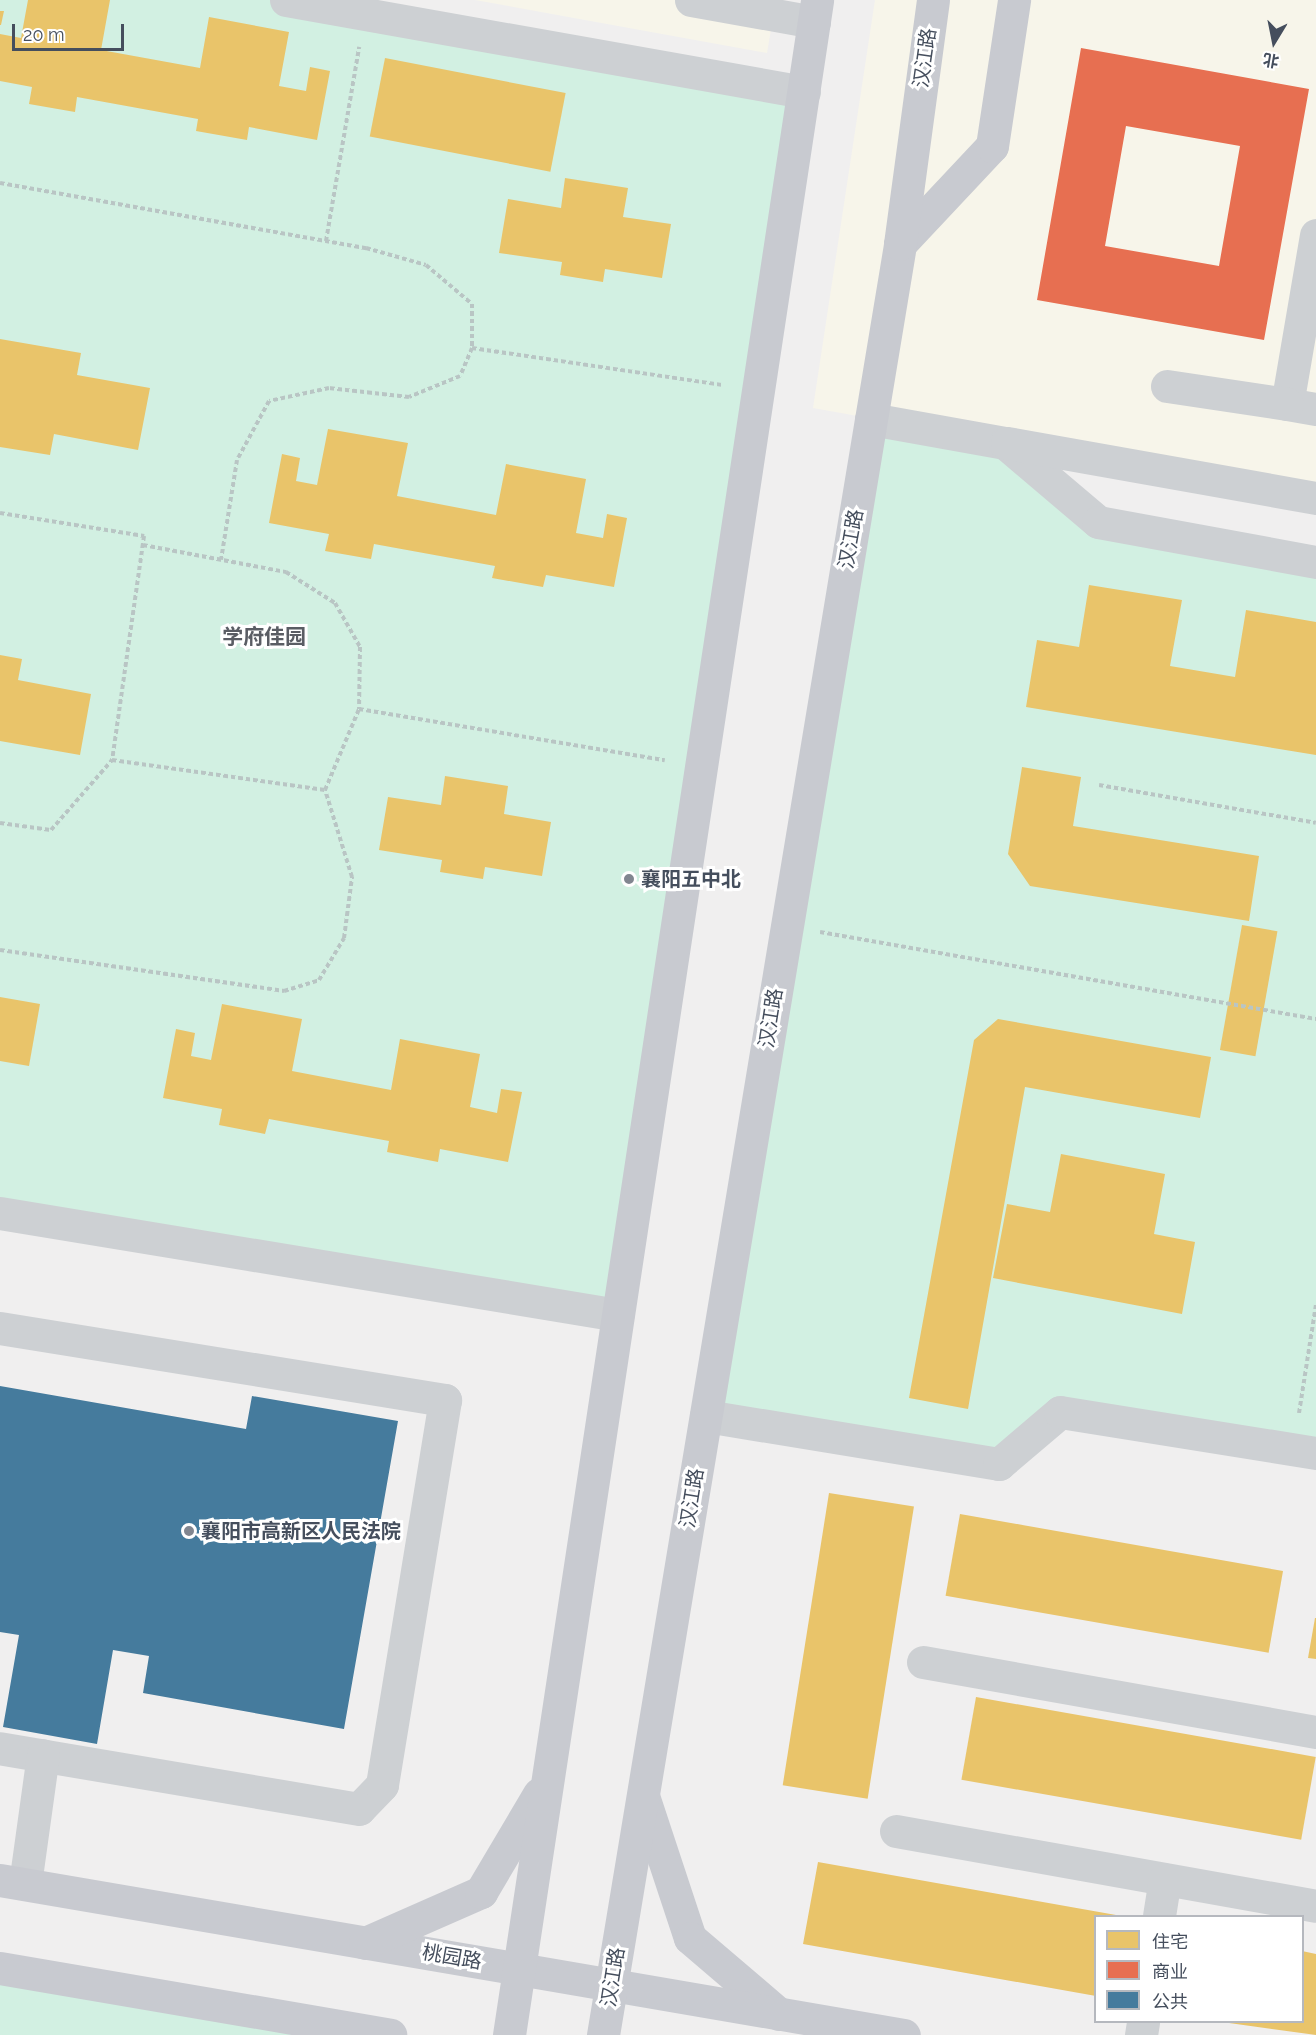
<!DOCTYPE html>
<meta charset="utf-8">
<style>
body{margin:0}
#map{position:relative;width:1316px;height:2035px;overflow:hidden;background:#f0efef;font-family:Raleway,"Noto Sans SC",sans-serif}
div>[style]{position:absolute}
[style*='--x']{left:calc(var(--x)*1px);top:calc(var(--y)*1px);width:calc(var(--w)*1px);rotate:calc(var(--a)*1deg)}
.commercial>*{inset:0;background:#f7f5ea}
.green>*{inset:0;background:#d2f0e2}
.homes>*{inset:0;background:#e9c46a;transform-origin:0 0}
.shops>*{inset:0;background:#e76f51}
.public>*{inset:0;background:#457b9d}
.path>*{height:4px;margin-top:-2px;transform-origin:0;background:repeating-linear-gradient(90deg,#b9c5c4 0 4.5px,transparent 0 7.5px)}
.minor>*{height:33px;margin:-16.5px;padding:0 16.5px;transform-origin:16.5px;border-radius:16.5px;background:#cdd0d3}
.major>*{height:33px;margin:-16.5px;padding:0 16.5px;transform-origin:16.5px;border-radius:16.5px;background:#c8cad0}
.dots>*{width:16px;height:16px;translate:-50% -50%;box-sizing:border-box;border:3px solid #fff;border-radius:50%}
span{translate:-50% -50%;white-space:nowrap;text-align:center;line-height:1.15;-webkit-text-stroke:6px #fff;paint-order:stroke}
.street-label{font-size:20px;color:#454e5d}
.poi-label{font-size:20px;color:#454e5d;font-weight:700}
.left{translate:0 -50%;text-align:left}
.neighbourhood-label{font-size:21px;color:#5a5d64;font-weight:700}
.legend{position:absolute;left:1094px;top:1915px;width:210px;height:108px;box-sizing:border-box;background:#fff;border:2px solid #b5b8be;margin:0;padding:8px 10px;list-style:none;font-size:18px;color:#454e5d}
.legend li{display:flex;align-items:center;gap:12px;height:30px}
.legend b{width:30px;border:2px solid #b5b8be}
.north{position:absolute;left:1244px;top:12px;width:60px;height:60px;-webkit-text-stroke:4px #fff;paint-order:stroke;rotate:190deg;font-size:16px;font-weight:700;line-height:24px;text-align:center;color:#454e5d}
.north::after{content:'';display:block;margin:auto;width:21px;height:27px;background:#454e5d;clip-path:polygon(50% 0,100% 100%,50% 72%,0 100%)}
.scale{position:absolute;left:12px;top:24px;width:112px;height:27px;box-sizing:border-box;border:3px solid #454e5d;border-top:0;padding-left:8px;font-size:18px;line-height:21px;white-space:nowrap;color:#454e5d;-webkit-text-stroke:4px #fff;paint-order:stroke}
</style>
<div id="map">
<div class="commercial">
<i style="clip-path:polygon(475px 0,776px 0,767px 53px)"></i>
<i style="clip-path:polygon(875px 0,1316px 0,1316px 498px,813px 408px)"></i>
</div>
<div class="green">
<i style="clip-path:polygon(0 0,287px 0,804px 92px,618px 1315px,0 1213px)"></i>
<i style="clip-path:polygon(871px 419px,1005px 443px,1098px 522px,1316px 559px,1316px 1453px,1060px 1412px,999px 1464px,706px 1416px)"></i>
<i style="clip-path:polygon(0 1968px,345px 2035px,0 2035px)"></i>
</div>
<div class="homes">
<i style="clip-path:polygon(28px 0,110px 0,101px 50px,200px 68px,209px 17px,289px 32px,279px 86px,306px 91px,310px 67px,330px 71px,317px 140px,249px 127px,247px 140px,196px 131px,198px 119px,77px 97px,75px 112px,29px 104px,32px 87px,0 81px,0 34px,21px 38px)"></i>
<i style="clip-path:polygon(0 11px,4px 11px,1px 25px,0 25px)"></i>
<i style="left:385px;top:58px;width:184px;height:80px;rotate:11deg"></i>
<i style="clip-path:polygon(565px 178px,628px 188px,623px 217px,671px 224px,662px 278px,605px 269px,603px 282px,560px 275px,562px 262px,499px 253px,508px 199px,561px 208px)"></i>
<i style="clip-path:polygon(0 339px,81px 353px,77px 375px,150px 388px,138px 450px,54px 434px,50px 455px,0 447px)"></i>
<i style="clip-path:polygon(328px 429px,408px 443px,397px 496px,496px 515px,506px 464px,586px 479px,576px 533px,603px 538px,607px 514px,627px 518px,614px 587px,546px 575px,543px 587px,492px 578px,495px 566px,374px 544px,371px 559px,325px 551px,329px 534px,269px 523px,282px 454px,300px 458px,296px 481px,317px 485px)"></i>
<i style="clip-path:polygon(1089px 585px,1182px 600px,1170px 666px,1235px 677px,1246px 610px,1316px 622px,1316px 755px,1026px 707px,1037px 640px,1079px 647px)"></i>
<i style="clip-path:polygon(0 655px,22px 659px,18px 680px,91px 694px,80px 755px,0 741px)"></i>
<i style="clip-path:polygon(1022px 767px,1081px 777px,1073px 826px,1259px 856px,1249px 921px,1030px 886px,1008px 854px)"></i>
<i style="clip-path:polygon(445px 776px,508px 786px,504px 814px,551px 822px,542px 876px,485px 867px,483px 879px,440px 872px,442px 860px,379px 850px,388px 797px,441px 805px)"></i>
<i style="left:1242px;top:925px;width:36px;height:127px;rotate:10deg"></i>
<i style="clip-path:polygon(0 997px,40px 1004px,29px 1066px,0 1061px)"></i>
<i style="clip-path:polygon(222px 1004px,302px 1019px,292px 1071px,391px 1090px,400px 1039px,480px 1054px,470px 1107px,497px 1113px,501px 1089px,522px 1092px,508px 1162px,440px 1149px,438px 1162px,387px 1152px,389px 1141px,269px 1119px,265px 1134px,219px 1125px,222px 1109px,163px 1098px,176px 1029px,195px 1033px,191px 1056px,211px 1060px)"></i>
<i style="clip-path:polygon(998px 1019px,1211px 1057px,1200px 1118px,1025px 1087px,968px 1409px,909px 1398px,974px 1040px)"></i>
<i style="clip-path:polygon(1061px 1154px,1165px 1174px,1154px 1234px,1195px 1242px,1182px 1314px,993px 1278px,1007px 1204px,1050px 1212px)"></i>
<i style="left:829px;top:1493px;width:86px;height:296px;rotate:9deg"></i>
<i style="left:960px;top:1514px;width:328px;height:83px;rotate:10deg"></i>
<i style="clip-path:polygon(1315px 1618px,1316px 1618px,1316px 1659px,1308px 1658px)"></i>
<i style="left:976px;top:1697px;width:345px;height:84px;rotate:10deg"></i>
<i style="clip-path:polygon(818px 1862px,1116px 1915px,1096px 1916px,1096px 1996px,803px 1944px)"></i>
<i style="clip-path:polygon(1302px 1951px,1316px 1954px,1316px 2035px,1229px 2023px,1302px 2022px)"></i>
</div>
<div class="shops">
<i style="clip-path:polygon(evenodd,1081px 48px,1309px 89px,1264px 340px,1037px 300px,1081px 48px,1126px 126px,1240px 146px,1219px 266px,1105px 246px,1126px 126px)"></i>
</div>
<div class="public">
<i style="clip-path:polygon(0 1386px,246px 1429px,252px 1396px,398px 1421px,344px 1729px,143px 1693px,149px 1656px,113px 1650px,97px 1744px,3px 1727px,19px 1635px,0 1632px)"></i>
</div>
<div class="path">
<i style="--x:0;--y:183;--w:372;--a:10.1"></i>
<i style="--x:366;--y:248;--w:62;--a:15.8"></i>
<i style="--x:426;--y:265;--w:60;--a:40.3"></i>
<i style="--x:472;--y:304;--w:44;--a:90"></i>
<i style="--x:472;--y:348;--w:30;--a:113"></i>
<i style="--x:460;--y:376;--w:55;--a:157.6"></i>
<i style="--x:409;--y:397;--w:81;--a:-173.6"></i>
<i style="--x:329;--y:388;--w:61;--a:167.8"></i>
<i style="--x:269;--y:401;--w:67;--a:118.5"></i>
<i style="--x:237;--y:460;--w:101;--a:99.1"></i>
<i style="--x:326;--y:241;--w:197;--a:-80.3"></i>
<i style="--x:472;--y:348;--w:254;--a:8.4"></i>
<i style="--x:0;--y:513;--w:146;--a:9.1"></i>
<i style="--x:144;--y:536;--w:226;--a:98.1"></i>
<i style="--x:143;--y:545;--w:146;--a:10.7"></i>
<i style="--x:286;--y:572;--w:58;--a:32.3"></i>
<i style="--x:335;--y:603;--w:51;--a:60.4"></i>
<i style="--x:360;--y:647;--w:62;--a:90.9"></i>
<i style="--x:1099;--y:785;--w:220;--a:9.9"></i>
<i style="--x:0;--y:823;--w:51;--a:7.8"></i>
<i style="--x:51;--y:830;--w:93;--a:-48.9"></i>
<i style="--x:112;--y:760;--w:215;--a:8"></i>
<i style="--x:820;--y:932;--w:504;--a:9.95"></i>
<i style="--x:0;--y:950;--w:287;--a:8.2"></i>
<i style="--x:284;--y:991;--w:37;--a:-17"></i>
<i style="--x:319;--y:980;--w:49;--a:-59.2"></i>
<i style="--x:344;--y:938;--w:62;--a:-82.5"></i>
<i style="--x:352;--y:877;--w:91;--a:-107.2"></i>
<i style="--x:325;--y:790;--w:88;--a:-67.2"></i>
<i style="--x:359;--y:709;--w:310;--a:9.5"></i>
<i style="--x:1299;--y:1413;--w:110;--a:-81.1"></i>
</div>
<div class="minor">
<i style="--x:286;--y:0;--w:526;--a:10.07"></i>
<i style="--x:691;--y:0;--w:125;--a:10.1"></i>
<i style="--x:1316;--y:235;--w:171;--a:99.7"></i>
<i style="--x:1287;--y:404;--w:29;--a:10"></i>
<i style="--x:1167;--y:386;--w:121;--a:8.5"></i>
<i style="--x:871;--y:419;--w:136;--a:10.2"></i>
<i style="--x:1005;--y:443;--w:122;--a:40.3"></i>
<i style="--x:1098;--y:522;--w:222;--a:10.4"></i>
<i style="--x:1007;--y:443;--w:314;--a:10.1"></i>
<i style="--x:0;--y:1213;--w:626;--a:9.37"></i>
<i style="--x:0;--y:1328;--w:451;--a:9.2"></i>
<i style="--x:445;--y:1400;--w:390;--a:99.3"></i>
<i style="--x:382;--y:1785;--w:33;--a:134"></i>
<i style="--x:359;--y:1809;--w:364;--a:-170.4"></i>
<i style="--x:706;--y:1416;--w:297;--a:9.3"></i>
<i style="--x:999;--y:1464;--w:80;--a:-40.4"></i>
<i style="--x:1060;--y:1412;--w:259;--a:9.1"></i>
<i style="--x:923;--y:1662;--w:399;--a:10.1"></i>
<i style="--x:896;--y:1831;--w:427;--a:10.1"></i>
<i style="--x:25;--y:1884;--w:130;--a:-82.1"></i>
<i style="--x:1159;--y:1916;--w:37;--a:-81"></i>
<i style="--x:1141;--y:2035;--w:13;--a:-81"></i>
</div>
<div class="major">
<i style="--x:900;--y:244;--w:134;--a:-46.8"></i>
<i style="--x:992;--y:146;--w:148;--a:-81.4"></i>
<i style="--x:644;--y:1799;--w:146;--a:71.7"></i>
<i style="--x:690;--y:1938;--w:117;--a:40.5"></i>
<i style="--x:0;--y:1880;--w:917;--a:9.73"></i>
<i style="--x:365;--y:1943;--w:127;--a:-23.7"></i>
<i style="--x:481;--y:1892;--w:114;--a:-59.4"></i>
<i style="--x:0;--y:1968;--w:396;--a:9.7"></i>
<i style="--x:509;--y:2035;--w:2058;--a:-81.39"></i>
<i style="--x:603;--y:2035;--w:1815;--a:-80.58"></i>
<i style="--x:900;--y:244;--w:246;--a:-82.3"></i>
</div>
<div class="dots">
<i style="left:629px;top:879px;background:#818690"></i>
<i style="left:189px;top:1531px;background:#818690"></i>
</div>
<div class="street-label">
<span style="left:925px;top:58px;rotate:-82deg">汉江路</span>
<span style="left:851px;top:539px;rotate:-80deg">汉江路</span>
<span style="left:771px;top:1018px;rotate:-81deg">汉江路</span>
<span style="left:692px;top:1498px;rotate:-81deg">汉江路</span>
<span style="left:452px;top:1957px;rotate:10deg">桃园路</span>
<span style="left:613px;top:1977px;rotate:-81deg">汉江路</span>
</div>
<div class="poi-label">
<span class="left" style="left:641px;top:879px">襄阳五中北</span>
<span class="left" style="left:201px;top:1531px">襄阳市高新区人民法院</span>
</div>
<div class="neighbourhood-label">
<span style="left:264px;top:637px">学府佳园</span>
</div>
<ul class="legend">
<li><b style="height:16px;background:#e9c46a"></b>住宅</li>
<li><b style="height:16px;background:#e76f51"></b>商业</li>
<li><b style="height:16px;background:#457b9d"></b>公共</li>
</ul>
<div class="north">北</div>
<div class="scale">20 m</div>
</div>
